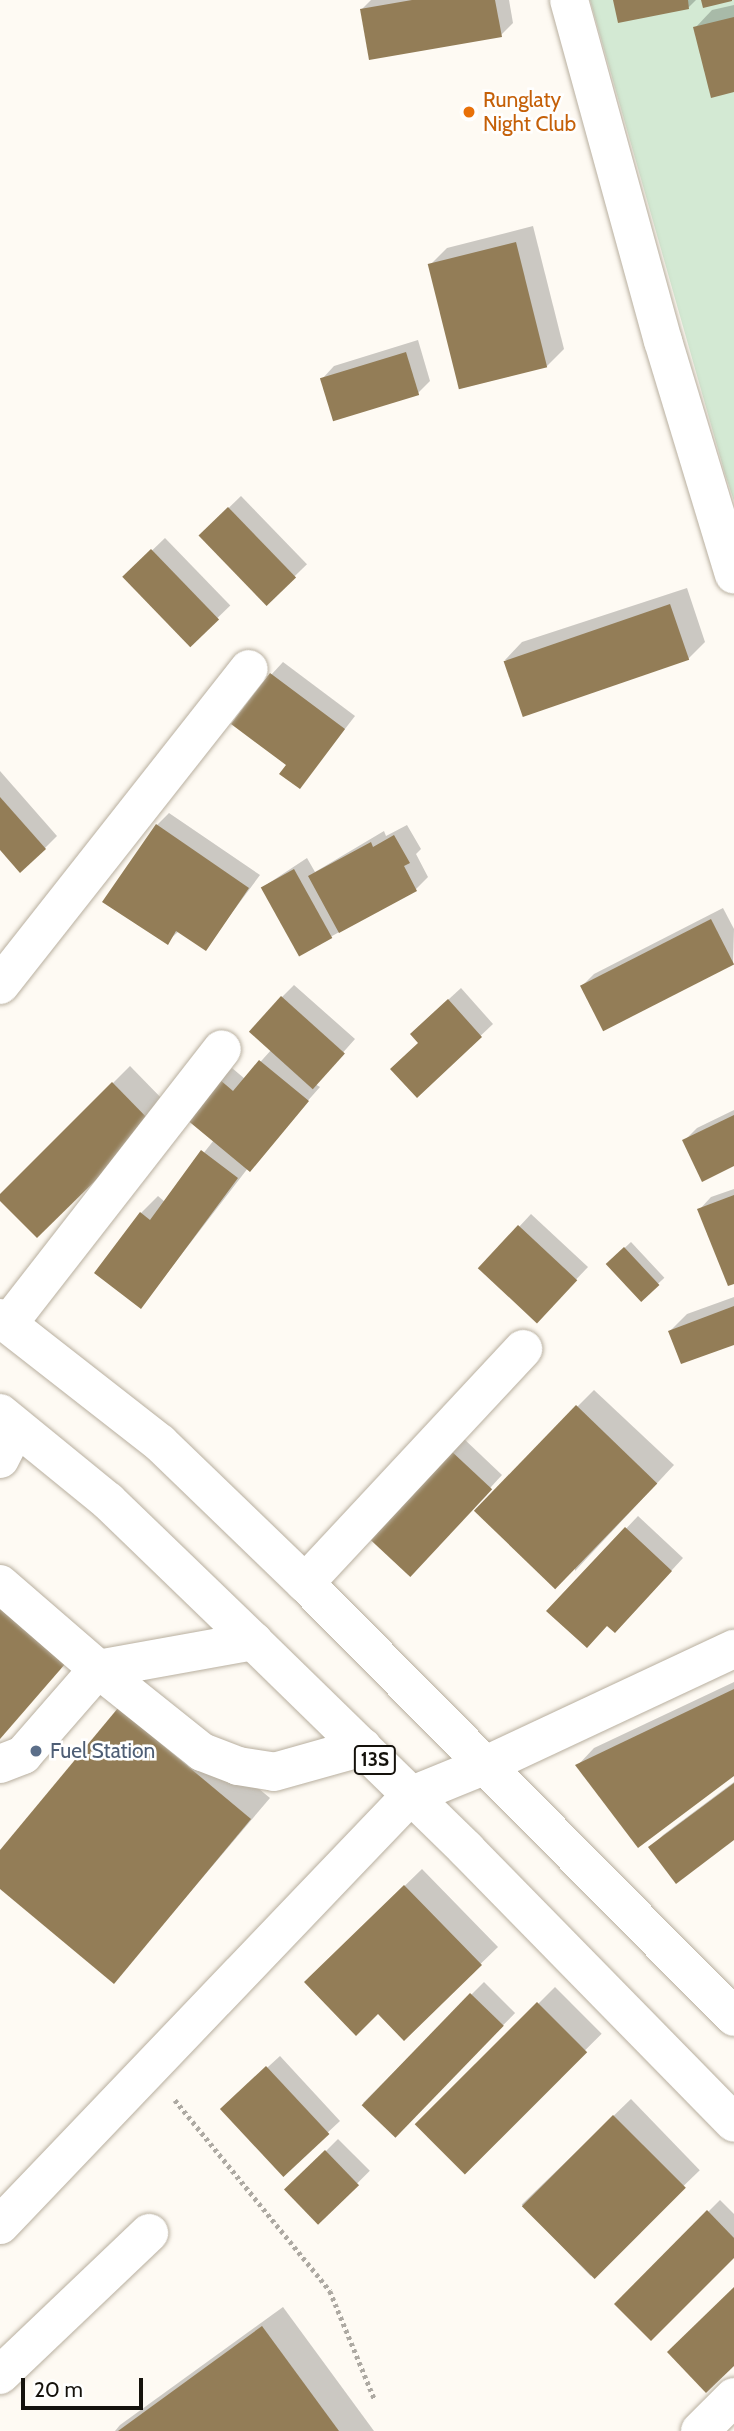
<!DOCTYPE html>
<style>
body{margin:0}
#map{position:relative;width:734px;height:2431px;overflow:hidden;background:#fefaf3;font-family:Cabin,sans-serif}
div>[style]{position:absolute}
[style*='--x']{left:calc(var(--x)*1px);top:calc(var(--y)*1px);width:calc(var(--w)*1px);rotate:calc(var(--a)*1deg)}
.green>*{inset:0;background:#d3e9d3}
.shadow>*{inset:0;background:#0003;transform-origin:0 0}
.building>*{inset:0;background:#937d57;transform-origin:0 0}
.path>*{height:4.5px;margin-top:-2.25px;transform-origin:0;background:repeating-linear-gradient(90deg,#ada9a2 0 3.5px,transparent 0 7px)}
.roads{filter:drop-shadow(0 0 2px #b8af9f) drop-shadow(0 0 2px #b8af9f)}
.minor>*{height:38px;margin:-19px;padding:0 19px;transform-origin:19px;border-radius:19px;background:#fff}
.highway>*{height:38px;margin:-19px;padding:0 19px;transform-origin:19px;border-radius:19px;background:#fff}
.dots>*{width:19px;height:19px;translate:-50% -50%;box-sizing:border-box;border:4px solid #fff;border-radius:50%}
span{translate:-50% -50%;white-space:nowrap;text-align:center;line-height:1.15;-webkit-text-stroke:5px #fff;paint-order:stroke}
.shield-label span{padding:2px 5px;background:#fff;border:2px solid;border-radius:5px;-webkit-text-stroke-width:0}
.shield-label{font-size:19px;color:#15120c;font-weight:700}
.food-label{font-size:21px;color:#c56008}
.left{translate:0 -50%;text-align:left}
.service-label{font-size:21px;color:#4e5e75}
.scale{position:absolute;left:21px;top:2378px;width:122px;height:32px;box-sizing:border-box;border:4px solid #15120c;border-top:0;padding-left:9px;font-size:21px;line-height:24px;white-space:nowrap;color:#15120c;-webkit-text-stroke:5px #fff;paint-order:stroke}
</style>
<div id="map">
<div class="green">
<i style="clip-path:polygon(590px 0,734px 0,734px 501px,725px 474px)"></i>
</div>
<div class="shadow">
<i style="clip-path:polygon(371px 0,509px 0,513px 23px,501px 35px,362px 9px)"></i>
<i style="clip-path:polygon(614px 0,696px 0,689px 7px)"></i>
<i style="clip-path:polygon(734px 5px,734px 91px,695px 28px,712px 10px)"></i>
<i style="clip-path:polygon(533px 226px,564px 349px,547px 366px,430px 265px,447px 248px)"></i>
<i style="clip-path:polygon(418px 340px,430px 381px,418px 393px,322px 379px,334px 366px)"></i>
<i style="left:241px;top:496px;width:95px;height:57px;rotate:46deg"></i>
<i style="left:165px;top:538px;width:94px;height:57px;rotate:46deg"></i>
<i style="clip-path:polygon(687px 588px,705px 642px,688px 659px,505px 660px,522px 642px)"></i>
<i style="clip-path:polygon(283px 662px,355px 716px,300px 787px,289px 765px,271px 675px)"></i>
<i style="clip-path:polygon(0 771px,57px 836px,45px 848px,0 847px)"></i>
<i style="clip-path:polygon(169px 813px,260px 875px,205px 949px,179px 931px,167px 942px,157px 825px)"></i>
<i style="clip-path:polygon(407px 825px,421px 849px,416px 854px,428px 877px,416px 889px,300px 954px,263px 887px,307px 858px,315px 872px,384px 831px,386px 836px)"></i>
<i style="clip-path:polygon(723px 908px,734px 929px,733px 963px,582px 986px,594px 974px)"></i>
<i style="clip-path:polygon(294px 985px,355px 1039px,315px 1084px,320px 1087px,248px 1168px,141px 1307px,96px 1273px,141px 1213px,158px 1196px,165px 1202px,214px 1140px,220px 1080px,232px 1068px,245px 1079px,272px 1049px,282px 997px)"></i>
<i style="clip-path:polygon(461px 988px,493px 1024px,417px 1096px,424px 1022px)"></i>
<i style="clip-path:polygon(130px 1066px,169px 1106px,0 1198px,0 1196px)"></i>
<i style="clip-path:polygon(734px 1110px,734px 1165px,685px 1140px,697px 1128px)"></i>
<i style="clip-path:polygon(734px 1189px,734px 1282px,699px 1210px,711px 1197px)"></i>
<i style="clip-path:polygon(531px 1214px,588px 1267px,548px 1309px,481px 1268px)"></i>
<i style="left:631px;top:1242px;width:49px;height:33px;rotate:47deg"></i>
<i style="clip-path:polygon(734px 1297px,734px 1343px,670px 1331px,687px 1314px)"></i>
<i style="clip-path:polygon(594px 1390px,674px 1465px,575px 1571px,577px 1407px)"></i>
<i style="clip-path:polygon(463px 1438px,502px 1475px,423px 1561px,451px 1450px)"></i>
<i style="clip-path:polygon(638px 1516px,683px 1558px,627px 1619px,608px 1624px,549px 1610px)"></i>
<i style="clip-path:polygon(734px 1682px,734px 1774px,578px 1765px,594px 1748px)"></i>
<i style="clip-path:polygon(139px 1689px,270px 1798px,114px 1982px,0 1887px,0 1853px)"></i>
<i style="clip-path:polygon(734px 1782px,734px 1838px,651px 1847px,663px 1835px)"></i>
<i style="clip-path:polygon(422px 1869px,498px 1947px,404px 2038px,378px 2012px,306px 1982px)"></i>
<i style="left:484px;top:1982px;width:44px;height:171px;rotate:45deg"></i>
<i style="left:555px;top:1987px;width:66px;height:195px;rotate:45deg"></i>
<i style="clip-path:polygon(280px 2056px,340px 2121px,283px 2174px,235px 2097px)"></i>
<i style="left:631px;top:2099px;width:99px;height:152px;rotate:46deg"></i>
<i style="left:338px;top:2139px;width:45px;height:73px;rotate:45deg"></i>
<i style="clip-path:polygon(720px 2200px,734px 2214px,734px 2255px,616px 2304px)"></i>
<i style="clip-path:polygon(283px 2307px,374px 2431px,115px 2431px,120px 2425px)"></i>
</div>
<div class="building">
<i style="clip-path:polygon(412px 0,495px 0,502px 37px,369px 60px,360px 9px)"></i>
<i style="clip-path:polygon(613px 0,688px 0,689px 9px,618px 23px)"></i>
<i style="clip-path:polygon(701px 0,732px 0,732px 1px,703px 8px)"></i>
<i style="clip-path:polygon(734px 17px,734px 92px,711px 98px,693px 27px)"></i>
<i style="left:516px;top:242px;width:129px;height:91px;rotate:76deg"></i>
<i style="left:406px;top:352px;width:45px;height:90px;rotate:73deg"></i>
<i style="left:228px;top:507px;width:98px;height:41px;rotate:46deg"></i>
<i style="left:151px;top:549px;width:98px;height:40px;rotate:46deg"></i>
<i style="left:670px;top:604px;width:59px;height:176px;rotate:71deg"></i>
<i style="clip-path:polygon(270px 673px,345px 729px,300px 789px,279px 774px,286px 765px,231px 724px)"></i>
<i style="clip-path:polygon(0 797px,46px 849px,20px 873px,0 850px)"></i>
<i style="clip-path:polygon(156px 824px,249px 888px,206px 951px,176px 931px,168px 945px,102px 902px)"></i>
<i style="clip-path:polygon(394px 835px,410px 863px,404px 866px,417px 891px,339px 933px,308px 876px,371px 842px,373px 847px)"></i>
<i style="left:294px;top:869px;width:79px;height:38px;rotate:61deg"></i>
<i style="left:711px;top:919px;width:51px;height:147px;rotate:63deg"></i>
<i style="left:281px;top:996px;width:86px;height:48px;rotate:42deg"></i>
<i style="clip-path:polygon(448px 999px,482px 1037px,417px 1098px,390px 1069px,418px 1043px,410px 1034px)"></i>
<i style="clip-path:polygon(259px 1060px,309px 1101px,250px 1172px,186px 1119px,219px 1079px,233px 1091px)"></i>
<i style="clip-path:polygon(112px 1082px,153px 1124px,37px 1238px,0 1201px,0 1194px)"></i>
<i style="clip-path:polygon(734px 1115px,734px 1166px,702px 1182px,682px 1140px)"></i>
<i style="clip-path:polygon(201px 1150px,238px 1178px,141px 1309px,94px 1273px,140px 1212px,150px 1220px)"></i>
<i style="clip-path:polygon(734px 1195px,734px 1284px,728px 1286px,697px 1209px)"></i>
<i style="left:518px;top:1225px;width:81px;height:59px;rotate:43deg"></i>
<i style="left:624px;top:1247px;width:52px;height:25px;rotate:47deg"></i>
<i style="clip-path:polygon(734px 1306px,734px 1345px,681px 1364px,668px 1331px)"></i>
<i style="left:576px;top:1405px;width:113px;height:147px;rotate:44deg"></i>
<i style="left:449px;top:1449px;width:59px;height:120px;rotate:43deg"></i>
<i style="clip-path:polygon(625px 1527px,672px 1571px,615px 1633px,607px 1626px,587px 1648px,546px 1611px)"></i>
<i style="clip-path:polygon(0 1593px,72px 1656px,0 1739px)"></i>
<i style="clip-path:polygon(734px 1689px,734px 1776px,638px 1848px,575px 1765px)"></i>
<i style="clip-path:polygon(118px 1708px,251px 1819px,114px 1984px,0 1889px,0 1850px)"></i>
<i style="clip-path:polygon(734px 1783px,734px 1840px,676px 1884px,648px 1847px)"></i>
<i style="clip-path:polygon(404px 1885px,482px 1965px,404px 2041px,378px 2014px,356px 2036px,304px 1982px)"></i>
<i style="left:470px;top:1993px;width:47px;height:156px;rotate:44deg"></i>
<i style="left:537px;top:2002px;width:71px;height:173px;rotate:45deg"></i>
<i style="left:266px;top:2066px;width:93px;height:63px;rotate:47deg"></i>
<i style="left:613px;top:2115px;width:103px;height:129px;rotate:45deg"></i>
<i style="left:325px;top:2150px;width:49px;height:57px;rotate:46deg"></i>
<i style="clip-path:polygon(707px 2210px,734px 2238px,734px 2258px,651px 2341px,614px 2304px)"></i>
<i style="clip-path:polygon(734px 2287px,734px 2366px,706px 2393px,667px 2352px)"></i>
<i style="clip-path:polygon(262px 2326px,339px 2431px,118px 2431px)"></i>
</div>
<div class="path">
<i style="--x:175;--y:2100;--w:246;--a:50.9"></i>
<i style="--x:330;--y:2291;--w:116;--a:67.6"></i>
</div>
<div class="roads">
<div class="minor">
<i style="--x:569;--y:0;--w:354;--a:74.6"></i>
<i style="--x:663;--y:341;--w:244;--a:73.1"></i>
<i style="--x:0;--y:985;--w:402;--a:-51.8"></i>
<i style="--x:8;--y:1324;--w:348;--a:-52.1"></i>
<i style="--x:0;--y:1459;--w:36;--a:-63"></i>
<i style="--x:305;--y:1583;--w:320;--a:-47"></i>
<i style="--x:0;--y:1584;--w:130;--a:40.9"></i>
<i style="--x:98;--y:1669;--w:158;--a:-10.2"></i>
<i style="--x:0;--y:1764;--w:25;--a:-21"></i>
<i style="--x:23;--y:1755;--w:114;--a:-48.9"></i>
<i style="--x:98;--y:1669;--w:133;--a:38.6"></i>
<i style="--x:202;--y:1752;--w:39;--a:21"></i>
<i style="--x:238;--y:1766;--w:36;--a:9"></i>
<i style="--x:274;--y:1772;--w:92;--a:-15.7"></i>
<i style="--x:0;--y:2225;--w:593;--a:-46.3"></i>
<i style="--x:410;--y:1796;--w:82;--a:-22.2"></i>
<i style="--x:486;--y:1765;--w:274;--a:-25.1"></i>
<i style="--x:0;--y:2375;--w:206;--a:-43.6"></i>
<i style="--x:700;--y:2431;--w:48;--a:-45"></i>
</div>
<div class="highway">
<i style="--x:0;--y:1318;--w:203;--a:38"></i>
<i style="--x:160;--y:1443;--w:202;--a:44"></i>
<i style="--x:305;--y:1583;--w:610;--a:45.33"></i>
<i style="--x:0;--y:1413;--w:139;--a:39.2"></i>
<i style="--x:108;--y:1501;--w:202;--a:44"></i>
<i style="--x:253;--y:1641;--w:298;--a:44.3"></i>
<i style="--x:466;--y:1849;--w:383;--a:45.6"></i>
</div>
</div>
<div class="dots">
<i style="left:469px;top:112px;background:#e8710a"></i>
<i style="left:36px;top:1751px;background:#5c6f8a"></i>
</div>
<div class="shield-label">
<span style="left:375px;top:1760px">13S</span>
</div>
<div class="food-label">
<span class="left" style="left:483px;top:112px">Runglaty<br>Night Club</span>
</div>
<div class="service-label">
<span class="left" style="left:50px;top:1751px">Fuel Station</span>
</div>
<div class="scale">20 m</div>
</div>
